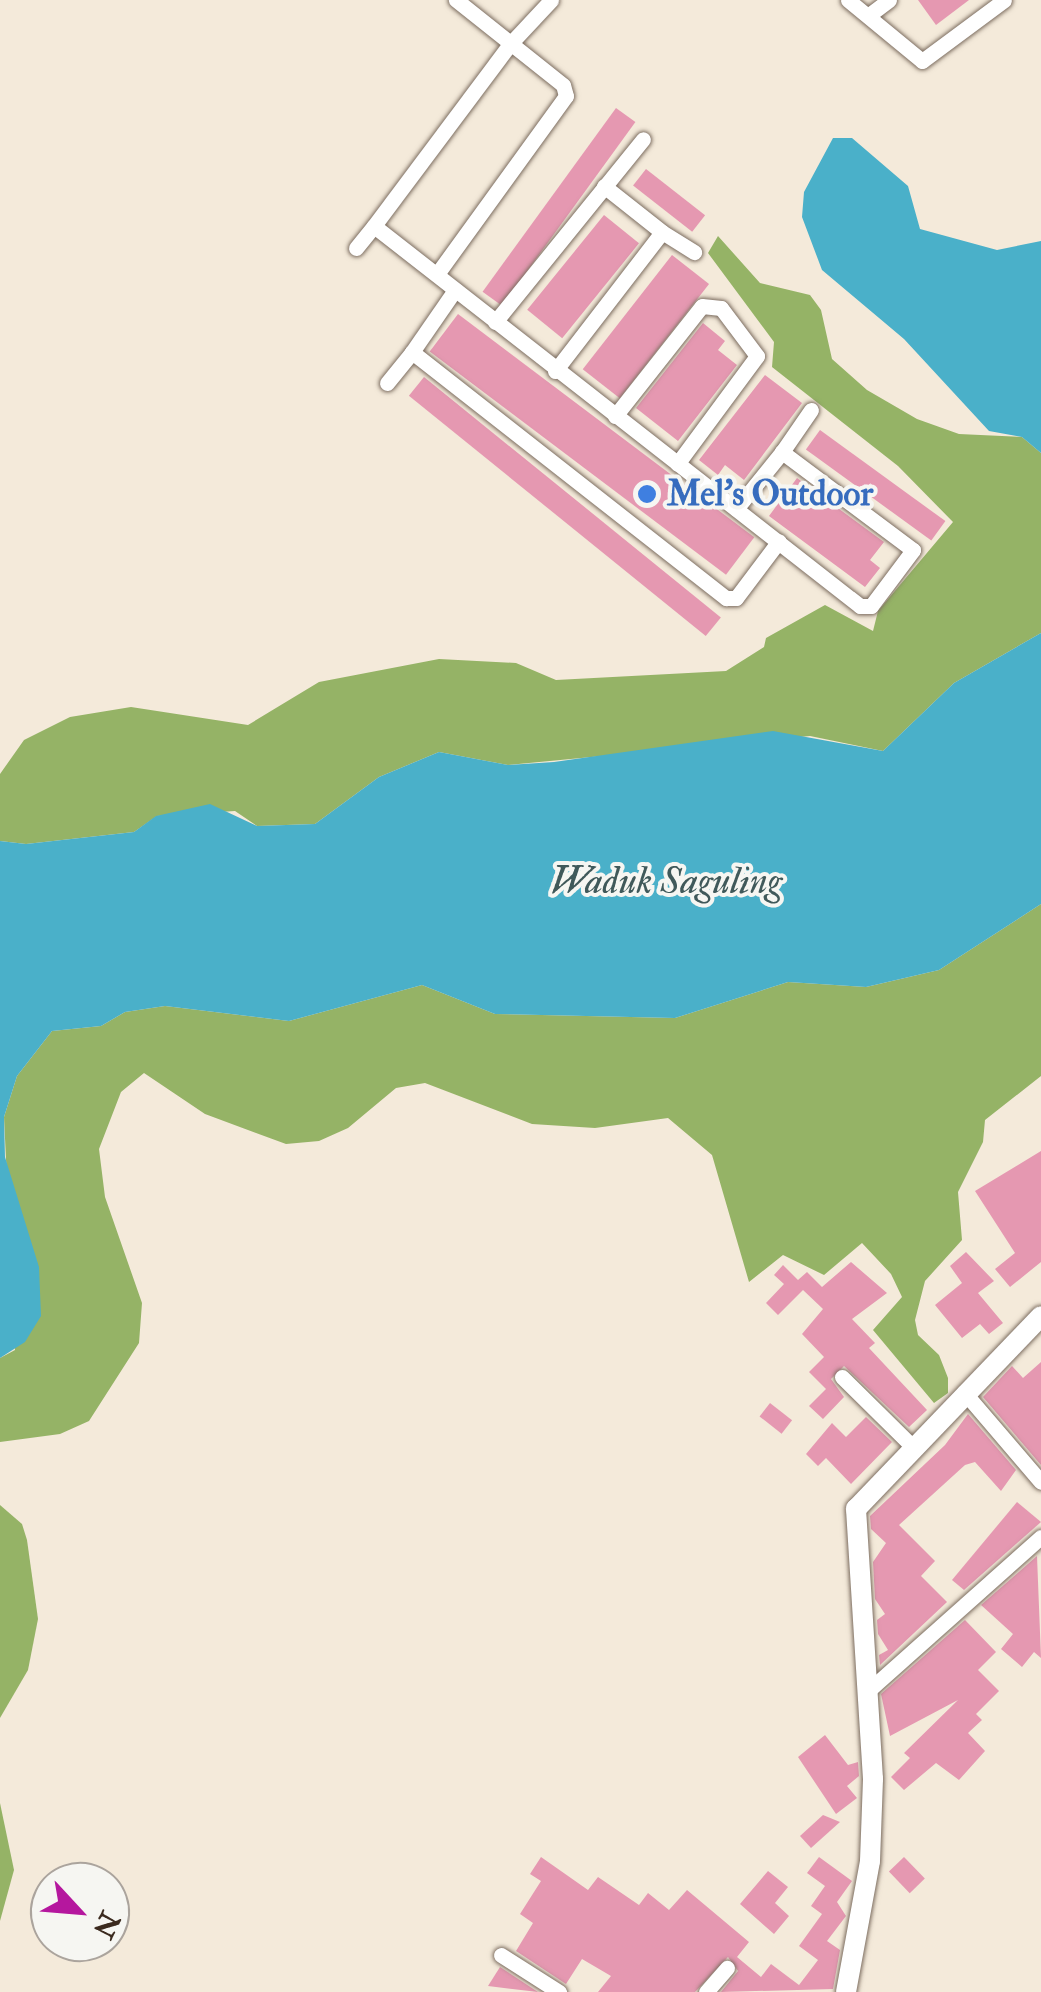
<!DOCTYPE html>
<style>
body{margin:0}
#map{position:relative;width:1041px;height:1992px;overflow:hidden;background:#f4eada;font-family:"IM FELL Double Pica",serif}
div>[style]{position:absolute}
[style*='--x']{left:calc(var(--x)*1px);top:calc(var(--y)*1px);width:calc(var(--w)*1px);rotate:calc(var(--a)*1deg)}
.forest>*{inset:0;background:#95b366}
.water>*{inset:0;background:#4ab0c9}
.building>*{inset:0;background:#e598b1;transform-origin:0 0}
.roads{filter:drop-shadow(0 0 2px #7c6d60) drop-shadow(0 0 2px #7c6d60)}
.minor>*{height:15px;margin:-7.5px;padding:0 7.5px;transform-origin:7.5px;border-radius:7.5px;background:#fff}
.tertiary>*{height:20px;margin:-10px;padding:0 10px;transform-origin:10px;border-radius:10px;background:#fff}
.dots>*{width:28px;height:28px;translate:-50% -50%;box-sizing:border-box;border:5px solid #f6f6f2;border-radius:50%}
span{translate:-50% -50%;white-space:nowrap;text-align:center;line-height:1.15;-webkit-text-stroke:8px #f6f6f2;paint-order:stroke}
.shop-label{font-size:35px;color:#366cbe;font-weight:700}
.left{translate:0 -50%;text-align:left}
.water-label{font-size:38px;color:#40595a;font-style:italic}
.north{position:absolute;left:30px;top:1862px;width:100px;height:100px;box-sizing:border-box;background:#f6f6f2;border:2px solid #aba49d;border-radius:50%;rotate:116deg;font-size:28px;font-weight:700;line-height:40px;text-align:center;color:#3b2a1e}
.north::after{content:'';display:block;margin:auto;width:35px;height:45px;background:#b5179e;clip-path:polygon(50% 0,100% 100%,50% 72%,0 100%)}
</style>
<div id="map">
<div class="forest">
<i style="clip-path:polygon(718px 236px,760px 283px,810px 295px,821px 310px,832px 359px,867px 390px,917px 419px,959px 434px,1022px 437px,1041px 453px,1041px 633px,954px 683px,883px 751px,810px 736px,508px 765px,439px 752px,379px 777px,315px 824px,257px 826px,235px 811px,157px 816px,134px 832px,26px 844px,0 841px,0 774px,24px 740px,70px 717px,131px 707px,248px 725px,319px 682px,439px 659px,516px 663px,556px 680px,726px 671px,764px 647px,766px 638px,825px 605px,873px 631px,878px 611px,953px 522px,898px 466px,772px 367px,774px 342px,708px 253px)"></i>
<i style="clip-path:polygon(1041px 904px,1041px 1076px,985px 1120px,983px 1142px,958px 1192px,962px 1240px,925px 1281px,915px 1320px,918px 1335px,939px 1355px,948px 1378px,948px 1393px,934px 1403px,873px 1330px,902px 1297px,891px 1274px,862px 1243px,824px 1275px,783px 1255px,749px 1282px,712px 1155px,668px 1118px,595px 1128px,532px 1124px,425px 1083px,396px 1088px,348px 1128px,319px 1141px,286px 1144px,205px 1114px,144px 1073px,121px 1092px,99px 1149px,105px 1197px,142px 1303px,139px 1343px,89px 1421px,60px 1434px,0 1442px,0 1358px,15px 1350px,4px 1117px,17px 1076px,52px 1031px,101px 1026px,125px 1012px,165px 1006px,289px 1021px,422px 985px,495px 1014px,675px 1018px,788px 982px,866px 987px,939px 970px)"></i>
<i style="clip-path:polygon(0 1505px,22px 1524px,27px 1540px,38px 1619px,28px 1670px,0 1718px)"></i>
<i style="clip-path:polygon(0 1803px,14px 1870px,0 1921px)"></i>
</div>
<div class="water">
<i style="clip-path:polygon(833px 138px,852px 138px,908px 186px,920px 229px,997px 250px,1041px 241px,1041px 453px,1022px 437px,989px 431px,904px 339px,822px 270px,802px 217px,804px 192px)"></i>
<i style="clip-path:polygon(1041px 633px,1041px 904px,939px 970px,866px 987px,788px 982px,675px 1018px,495px 1014px,422px 985px,289px 1021px,165px 1006px,125px 1012px,101px 1026px,52px 1031px,17px 1076px,4px 1117px,5px 1157px,39px 1267px,41px 1316px,25px 1342px,0 1358px,0 841px,26px 844px,134px 832px,156px 816px,210px 804px,257px 826px,315px 824px,379px 777px,439px 752px,508px 765px,554px 762px,773px 731px,883px 751px,954px 683px)"></i>
</div>
<div class="building">
<i style="clip-path:polygon(918px 0,969px 0,936px 25px)"></i>
<i style="left:616px;top:108px;width:24px;height:227px;rotate:36deg"></i>
<i style="left:646px;top:169px;width:75px;height:21px;rotate:38deg"></i>
<i style="left:604px;top:215px;width:45px;height:122px;rotate:39deg"></i>
<i style="left:672px;top:255px;width:47px;height:145px;rotate:38deg"></i>
<i style="left:458px;top:314px;width:371px;height:47px;rotate:37deg"></i>
<i style="clip-path:polygon(703px 323px,725px 341px,718px 350px,737px 365px,678px 441px,636px 408px)"></i>
<i style="clip-path:polygon(765px 375px,802px 403px,744px 480px,725px 465px,718px 475px,699px 460px)"></i>
<i style="left:424px;top:377px;width:382px;height:24px;rotate:39deg"></i>
<i style="left:820px;top:430px;width:155px;height:24px;rotate:36deg"></i>
<i style="clip-path:polygon(797px 478px,884px 542px,870px 560px,880px 568px,865px 587px,769px 516px)"></i>
<i style="clip-path:polygon(1041px 1151px,1041px 1262px,1010px 1287px,995px 1269px,1015px 1253px,975px 1191px)"></i>
<i style="clip-path:polygon(966px 1252px,994px 1281px,978px 1293px,1003px 1323px,989px 1334px,980px 1324px,962px 1338px,935px 1305px,962px 1283px,950px 1266px)"></i>
<i style="clip-path:polygon(851px 1262px,887px 1293px,852px 1319px,875px 1343px,869px 1348px,927px 1410px,909px 1427px,844px 1366px,831px 1379px,844px 1397px,823px 1419px,809px 1406px,826px 1389px,809px 1372px,824px 1357px,802px 1334px,823px 1309px,803px 1290px,778px 1315px,766px 1303px,784px 1284px,774px 1275px,783px 1265px,798px 1280px,807px 1272px,822px 1287px)"></i>
<i style="clip-path:polygon(1041px 1362px,1041px 1465px,983px 1397px,1012px 1366px,1023px 1378px)"></i>
<i style="left:770px;top:1403px;width:28px;height:17px;rotate:38deg"></i>
<i style="clip-path:polygon(968px 1414px,1016px 1470px,1001px 1491px,975px 1462px,965px 1465px,899px 1525px,935px 1561px,921px 1576px,947px 1602px,880px 1665px,879px 1655px,888px 1650px,878px 1634px,877px 1620px,885px 1614px,875px 1599px,873px 1562px,886px 1543px,871px 1529px,870px 1516px,945px 1445px)"></i>
<i style="clip-path:polygon(866px 1417px,892px 1442px,851px 1484px,826px 1458px,818px 1466px,806px 1454px,832px 1423px,846px 1437px)"></i>
<i style="clip-path:polygon(1017px 1502px,1041px 1522px,964px 1590px,952px 1580px)"></i>
<i style="clip-path:polygon(1037px 1556px,1041px 1658px,1034px 1652px,1022px 1667px,1001px 1649px,1013px 1634px,981px 1605px)"></i>
<i style="clip-path:polygon(965px 1620px,996px 1652px,978px 1670px,999px 1691px,976px 1714px,982px 1720px,968px 1733px,985px 1751px,959px 1780px,936px 1763px,904px 1790px,891px 1777px,910px 1758px,904px 1753px,958px 1700px,890px 1736px,881px 1694px)"></i>
<i style="clip-path:polygon(825px 1735px,848px 1765px,858px 1762px,859px 1776px,847px 1786px,857px 1798px,836px 1814px,798px 1757px)"></i>
<i style="clip-path:polygon(823px 1815px,840px 1822px,811px 1848px,800px 1836px)"></i>
<i style="clip-path:polygon(541px 1857px,588px 1890px,598px 1877px,639px 1905px,648px 1893px,669px 1910px,687px 1890px,749px 1942px,737px 1957px,761px 1977px,771px 1964px,799px 1985px,818px 1960px,799px 1946px,822px 1914px,811px 1906px,825px 1886px,807px 1873px,819px 1857px,852px 1881px,837px 1902px,846px 1916px,827px 1941px,840px 1950px,833px 1989px,721px 1992px,738px 1971px,728px 1957px,695px 1992px,598px 1992px,611px 1976px,582px 1959px,566px 1984px,516px 1951px,533px 1923px,520px 1914px,541px 1881px,530px 1874px)"></i>
<i style="left:904px;top:1857px;width:30px;height:21px;rotate:46deg"></i>
<i style="clip-path:polygon(768px 1871px,788px 1887px,775px 1903px,789px 1916px,774px 1934px,740px 1904px)"></i>
<i style="clip-path:polygon(500px 1967px,538px 1992px,488px 1986px)"></i>
</div>
<div class="roads">
<div class="minor">
<i style="--x:551;--y:0;--w:60;--a:133"></i>
<i style="--x:510;--y:44;--w:227;--a:126.8"></i>
<i style="--x:374;--y:226;--w:617;--a:38.02"></i>
<i style="--x:860;--y:606;--w:11;--a:0"></i>
<i style="--x:871;--y:606;--w:70;--a:-53.1"></i>
<i style="--x:913;--y:550;--w:164;--a:-143.2"></i>
<i style="--x:782;--y:452;--w:73;--a:128.9"></i>
<i style="--x:848;--y:0;--w:96;--a:39.5"></i>
<i style="--x:922;--y:61;--w:102;--a:-36.6"></i>
<i style="--x:869;--y:15;--w:25;--a:-37"></i>
<i style="--x:662;--y:232;--w:38;--a:32"></i>
<i style="--x:356;--y:248;--w:28;--a:-51"></i>
<i style="--x:437;--y:274;--w:220;--a:-54.1"></i>
<i style="--x:566;--y:96;--w:11;--a:-105"></i>
<i style="--x:563;--y:85;--w:137;--a:-141.5"></i>
<i style="--x:455;--y:290;--w:75;--a:124.7"></i>
<i style="--x:412;--y:352;--w:399;--a:38.1"></i>
<i style="--x:726;--y:598;--w:10;--a:0"></i>
<i style="--x:736;--y:598;--w:71;--a:-53"></i>
<i style="--x:495;--y:322;--w:235;--a:-51"></i>
<i style="--x:555;--y:371;--w:175;--a:-52.4"></i>
<i style="--x:662;--y:232;--w:74;--a:-141.6"></i>
<i style="--x:387;--y:383;--w:40;--a:-51"></i>
<i style="--x:615;--y:416;--w:140;--a:-51.7"></i>
<i style="--x:702;--y:306;--w:19;--a:6"></i>
<i style="--x:721;--y:308;--w:60;--a:53.1"></i>
<i style="--x:757;--y:356;--w:134;--a:126.5"></i>
<i style="--x:782;--y:452;--w:51;--a:-55.4"></i>
<i style="--x:842;--y:1377;--w:100;--a:44.6"></i>
<i style="--x:964;--y:1392;--w:118;--a:49.5"></i>
<i style="--x:869;--y:1690;--w:230;--a:-41.7"></i>
<i style="--x:501;--y:1955;--w:69;--a:32.5"></i>
<i style="--x:706;--y:1992;--w:32;--a:-49"></i>
</div>
<div class="tertiary">
<i style="--x:846;--y:1992;--w:133;--a:-79.6"></i>
<i style="--x:870;--y:1861;--w:82;--a:-87.9"></i>
<i style="--x:873;--y:1779;--w:271;--a:-93.6"></i>
<i style="--x:856;--y:1509;--w:267;--a:-46.2"></i>
</div>
</div>
<div class="dots">
<i style="left:647px;top:494px;background:#3f7fe0"></i>
</div>
<div class="shop-label">
<span class="left" style="left:667px;top:494px">Mel's Outdoor</span>
</div>
<div class="water-label">
<span style="left:666px;top:882px">Waduk Saguling</span>
</div>
<div class="north">N</div>
</div>
